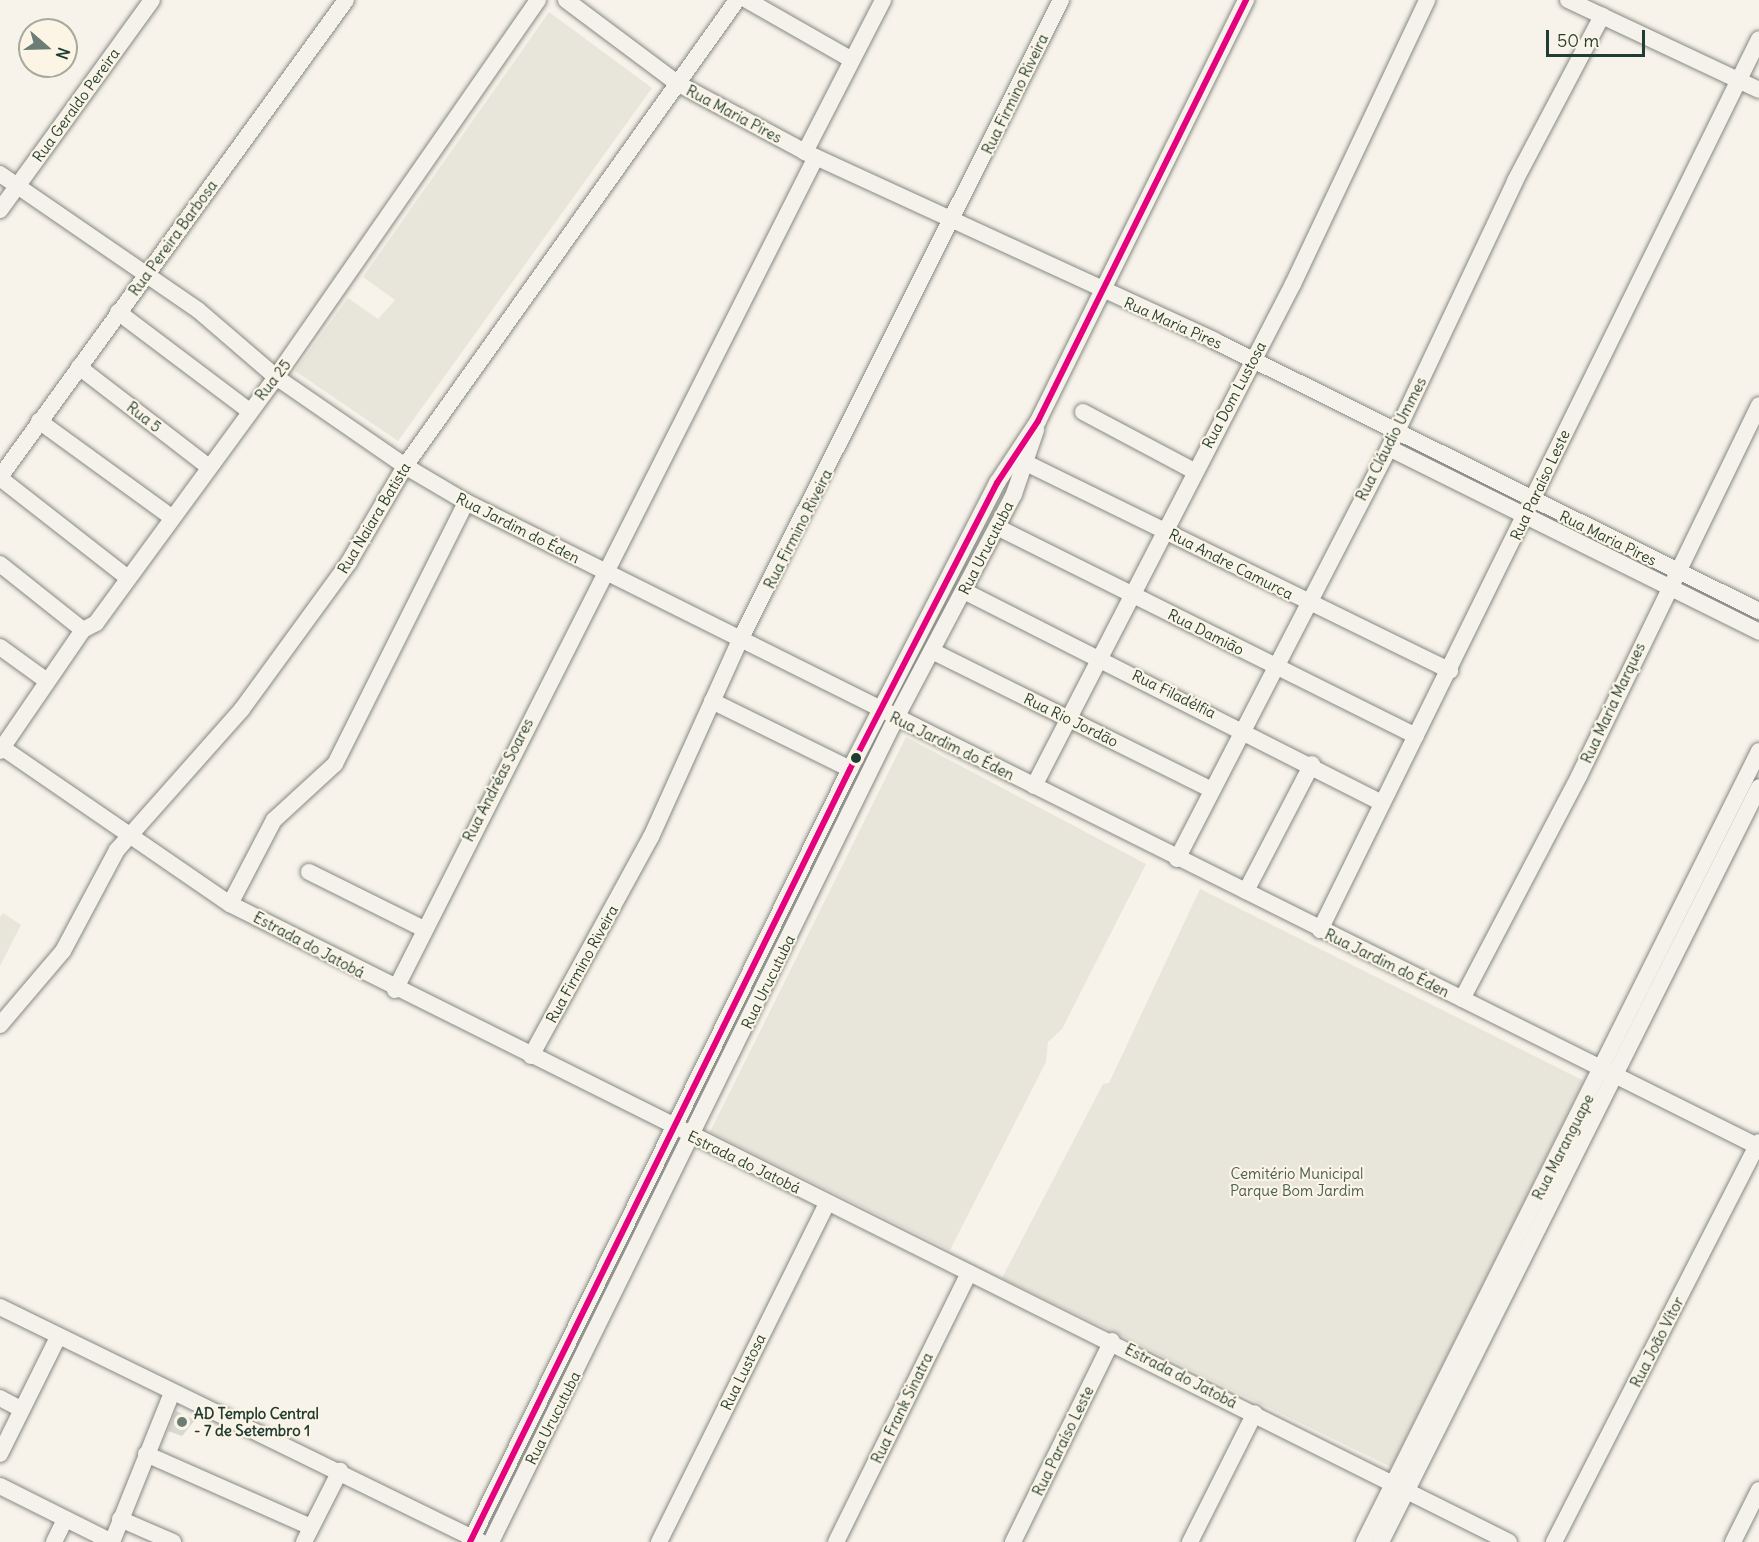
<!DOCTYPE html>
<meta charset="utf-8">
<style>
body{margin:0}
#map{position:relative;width:1759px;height:1542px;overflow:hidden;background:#f7f3ea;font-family:Delius,sans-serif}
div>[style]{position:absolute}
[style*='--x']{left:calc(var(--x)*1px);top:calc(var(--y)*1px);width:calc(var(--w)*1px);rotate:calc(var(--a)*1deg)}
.green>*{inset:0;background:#e8e5da}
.building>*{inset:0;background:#dad8d2}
.roads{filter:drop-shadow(0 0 2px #868984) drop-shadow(0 0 2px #868984)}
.minor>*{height:16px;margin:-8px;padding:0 8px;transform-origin:8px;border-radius:8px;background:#f5f2ec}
.bus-1>*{height:6px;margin:-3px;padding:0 3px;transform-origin:3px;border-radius:3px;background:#e5007d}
.dots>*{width:16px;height:16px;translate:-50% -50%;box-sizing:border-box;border:3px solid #fcf5e5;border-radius:50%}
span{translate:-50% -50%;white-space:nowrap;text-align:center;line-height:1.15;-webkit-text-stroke:4.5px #fcf5e5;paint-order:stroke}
.street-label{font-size:15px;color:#1f3d34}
.park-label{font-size:15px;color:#455c52}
.poi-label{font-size:15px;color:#1f3d34;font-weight:700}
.left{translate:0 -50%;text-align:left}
.north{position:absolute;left:18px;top:18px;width:60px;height:60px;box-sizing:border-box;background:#fcf5e5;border:2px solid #a4ab9e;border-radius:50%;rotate:110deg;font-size:16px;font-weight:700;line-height:24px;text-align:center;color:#1f3d34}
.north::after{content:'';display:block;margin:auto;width:21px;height:27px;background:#6b7d74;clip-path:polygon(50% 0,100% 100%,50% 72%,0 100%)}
.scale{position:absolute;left:1546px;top:30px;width:99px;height:27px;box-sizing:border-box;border:3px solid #1f3d34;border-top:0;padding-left:8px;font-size:18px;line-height:21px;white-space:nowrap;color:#1f3d34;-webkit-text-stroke:4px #fcf5e5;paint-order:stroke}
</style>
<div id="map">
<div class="green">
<i style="clip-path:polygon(549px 12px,652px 88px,398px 441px,295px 371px,348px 298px,378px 319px,395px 300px,363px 277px)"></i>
<i style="clip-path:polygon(906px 737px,1146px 864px,1062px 1029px,1048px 1042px,1046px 1062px,950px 1250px,710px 1132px)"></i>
<i style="clip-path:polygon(1200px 889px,1584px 1081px,1391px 1467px,1002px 1278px,1103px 1084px,1109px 1083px)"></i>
<i style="clip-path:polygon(3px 913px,21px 925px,0 966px,0 917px)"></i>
</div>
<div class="building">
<i style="clip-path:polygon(176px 1411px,195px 1420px,182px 1436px,168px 1431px)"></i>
</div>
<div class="roads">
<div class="minor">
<i style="--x:566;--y:0;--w:139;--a:36.8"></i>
<i style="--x:677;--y:83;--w:145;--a:28.3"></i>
<i style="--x:805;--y:152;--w:451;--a:24.7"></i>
<i style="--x:1215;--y:341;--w:607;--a:26.4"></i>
<i style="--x:747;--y:0;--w:121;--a:29.7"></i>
<i style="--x:1568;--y:0;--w:211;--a:25.2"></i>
<i style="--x:805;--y:152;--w:171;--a:-62.8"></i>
<i style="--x:0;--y:174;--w:240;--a:34.5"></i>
<i style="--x:198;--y:310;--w:103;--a:40.7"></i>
<i style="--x:276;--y:377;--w:157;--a:34.6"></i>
<i style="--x:405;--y:466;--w:71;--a:30.5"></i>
<i style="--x:466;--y:502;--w:1445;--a:26.51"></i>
<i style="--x:0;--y:210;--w:259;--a:-54.1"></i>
<i style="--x:118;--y:312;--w:163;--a:37"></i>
<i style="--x:79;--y:367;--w:164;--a:37.6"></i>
<i style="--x:1083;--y:412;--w:126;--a:28"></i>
<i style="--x:39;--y:421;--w:163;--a:36"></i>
<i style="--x:1389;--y:448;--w:413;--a:26.4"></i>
<i style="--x:1020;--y:460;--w:479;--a:26.1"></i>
<i style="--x:0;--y:477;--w:589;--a:-54.04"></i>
<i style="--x:0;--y:478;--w:162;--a:38"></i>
<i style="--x:997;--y:527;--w:468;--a:26.5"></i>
<i style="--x:0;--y:564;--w:106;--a:38.5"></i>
<i style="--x:964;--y:591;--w:469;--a:26.9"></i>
<i style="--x:0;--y:647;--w:58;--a:35.9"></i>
<i style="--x:932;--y:651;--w:310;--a:26.4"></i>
<i style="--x:712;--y:701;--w:154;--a:26.2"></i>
<i style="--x:0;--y:746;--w:279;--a:34.5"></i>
<i style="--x:230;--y:904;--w:1429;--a:26.51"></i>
<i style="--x:0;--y:751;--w:147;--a:-55.6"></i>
<i style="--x:83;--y:630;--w:15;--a:-28"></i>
<i style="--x:96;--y:623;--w:305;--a:-53.8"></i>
<i style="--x:276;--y:377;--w:459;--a:-55.2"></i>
<i style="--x:1034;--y:786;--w:565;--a:-62.71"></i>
<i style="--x:1293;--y:284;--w:314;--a:-64.7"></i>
<i style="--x:1177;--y:859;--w:462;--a:-62.7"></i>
<i style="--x:1389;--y:448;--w:295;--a:-64.7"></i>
<i style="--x:1515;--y:181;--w:187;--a:-62.2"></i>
<i style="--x:309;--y:872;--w:128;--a:26.4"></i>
<i style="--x:1246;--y:891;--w:143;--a:-62.5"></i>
<i style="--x:230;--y:904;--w:95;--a:-62.4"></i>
<i style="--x:274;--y:820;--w:83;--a:-42.6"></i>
<i style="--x:335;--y:764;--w:293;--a:-63.4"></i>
<i style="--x:1320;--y:930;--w:993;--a:-63.77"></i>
<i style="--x:395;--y:990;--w:933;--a:-63.19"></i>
<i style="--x:1462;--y:999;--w:252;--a:-62.3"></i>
<i style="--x:1579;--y:776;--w:412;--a:-64.1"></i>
<i style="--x:0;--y:1025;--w:97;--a:-49.6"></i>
<i style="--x:63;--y:951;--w:115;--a:-61.9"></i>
<i style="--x:117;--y:850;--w:188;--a:-48.4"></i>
<i style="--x:242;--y:709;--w:182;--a:-53.9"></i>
<i style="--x:349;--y:562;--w:111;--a:-59.7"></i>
<i style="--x:405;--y:466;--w:572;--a:-54.53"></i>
<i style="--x:531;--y:1056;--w:250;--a:-61.3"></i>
<i style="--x:651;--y:837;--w:216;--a:-65.7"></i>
<i style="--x:740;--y:640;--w:716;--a:-63.36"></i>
<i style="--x:0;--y:1307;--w:535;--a:26.04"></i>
<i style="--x:0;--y:1398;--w:24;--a:28"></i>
<i style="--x:0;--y:1454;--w:128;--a:-63.6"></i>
<i style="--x:146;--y:1454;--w:180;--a:23.9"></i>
<i style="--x:0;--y:1486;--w:125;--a:26.6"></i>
<i style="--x:120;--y:1519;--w:58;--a:23.5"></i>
<i style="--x:54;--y:1542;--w:25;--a:-64"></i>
<i style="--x:112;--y:1542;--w:161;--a:-68.1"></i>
<i style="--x:304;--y:1542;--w:80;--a:-63.1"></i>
<i style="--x:470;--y:1542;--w:861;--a:-63.82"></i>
<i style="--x:850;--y:769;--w:322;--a:-62.8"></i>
<i style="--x:997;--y:483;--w:74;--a:-56.5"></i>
<i style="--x:1038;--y:421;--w:470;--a:-63.7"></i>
<i style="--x:491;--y:1542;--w:918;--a:-63.83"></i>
<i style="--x:896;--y:718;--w:253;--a:-62.2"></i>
<i style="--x:1014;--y:494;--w:68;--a:-71"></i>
<i style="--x:659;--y:1542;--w:378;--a:-63.6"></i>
<i style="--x:836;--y:1542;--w:300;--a:-63.7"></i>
<i style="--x:1013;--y:1542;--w:224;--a:-63.8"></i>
<i style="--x:1190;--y:1542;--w:144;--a:-63.3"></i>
<i style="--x:1364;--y:1542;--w:884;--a:-63.46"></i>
<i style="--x:1381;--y:1542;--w:844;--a:-63.4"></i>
<i style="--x:1554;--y:1542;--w:449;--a:-62.9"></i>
<i style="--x:1733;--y:1542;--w:58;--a:-63.4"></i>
</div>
</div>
<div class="bus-1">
<i style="--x:470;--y:1542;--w:861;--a:-63.82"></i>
<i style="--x:850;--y:769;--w:322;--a:-62.8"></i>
<i style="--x:997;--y:483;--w:74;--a:-56.5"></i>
<i style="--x:1038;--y:421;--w:470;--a:-63.7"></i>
</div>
<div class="dots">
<i style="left:856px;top:758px;background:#1f3d34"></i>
<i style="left:182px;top:1422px;background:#6b7d74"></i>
</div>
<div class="street-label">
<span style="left:1015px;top:94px;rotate:-64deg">Rua Firmino Riveira</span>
<span style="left:76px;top:105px;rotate:-54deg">Rua Geraldo Pereira</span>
<span style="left:734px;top:114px;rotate:28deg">Rua Maria Pires</span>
<span style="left:173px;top:238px;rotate:-54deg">Rua Pereira Barbosa</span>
<span style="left:1173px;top:323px;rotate:24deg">Rua Maria Pires</span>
<span style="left:273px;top:380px;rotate:-52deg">Rua 25</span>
<span style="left:1234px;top:395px;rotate:-62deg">Rua Dom Lustosa</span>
<span style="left:144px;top:417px;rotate:38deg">Rua 5</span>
<span style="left:1391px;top:439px;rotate:-63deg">Rua Cláudio Ummes</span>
<span style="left:1540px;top:485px;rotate:-65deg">Rua Paraíso Leste</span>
<span style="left:374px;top:518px;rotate:-59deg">Rua Naiara Batista</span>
<span style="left:518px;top:528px;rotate:27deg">Rua Jardim do Éden</span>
<span style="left:798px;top:529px;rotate:-63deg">Rua Firmino Riveira</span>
<span style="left:1608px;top:538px;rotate:26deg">Rua Maria Pires</span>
<span style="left:986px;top:548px;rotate:-63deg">Rua Urucutuba</span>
<span style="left:1231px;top:564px;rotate:27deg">Rua Andre Camurca</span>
<span style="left:1206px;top:632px;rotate:27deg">Rua Damião</span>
<span style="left:1174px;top:694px;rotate:26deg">Rua Filadélfia</span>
<span style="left:1613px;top:703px;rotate:-65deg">Rua Maria Marques</span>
<span style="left:1071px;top:720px;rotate:26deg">Rua Rio Jordão</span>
<span style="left:952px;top:746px;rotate:26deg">Rua Jardim do Éden</span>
<span style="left:498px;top:780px;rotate:-63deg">Rua Andréas Soares</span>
<span style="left:309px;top:945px;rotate:28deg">Estrada do Jatobá</span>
<span style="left:1387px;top:963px;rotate:26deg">Rua Jardim do Éden</span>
<span style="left:582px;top:964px;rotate:-61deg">Rua Firmino Riveira</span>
<span style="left:768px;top:982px;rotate:-64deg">Rua Urucutuba</span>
<span style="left:1563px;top:1147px;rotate:-63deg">Rua Maranguape</span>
<span style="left:744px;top:1162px;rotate:26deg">Estrada do Jatobá</span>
<span style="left:1657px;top:1342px;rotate:-63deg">Rua João Vítor</span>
<span style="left:743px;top:1372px;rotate:-64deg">Rua Lustosa</span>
<span style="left:1181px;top:1376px;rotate:27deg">Estrada do Jatobá</span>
<span style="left:902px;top:1408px;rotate:-64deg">Rua Frank Sinatra</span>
<span style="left:553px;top:1418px;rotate:-63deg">Rua Urucutuba</span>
<span style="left:1063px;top:1441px;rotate:-64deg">Rua Paraíso Leste</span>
</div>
<div class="park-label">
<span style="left:1297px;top:1182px">Cemitério Municipal<br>Parque Bom Jardim</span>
</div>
<div class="poi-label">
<span class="left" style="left:194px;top:1422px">AD Templo Central<br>- 7 de Setembro 1</span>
</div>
<div class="north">N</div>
<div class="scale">50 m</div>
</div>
